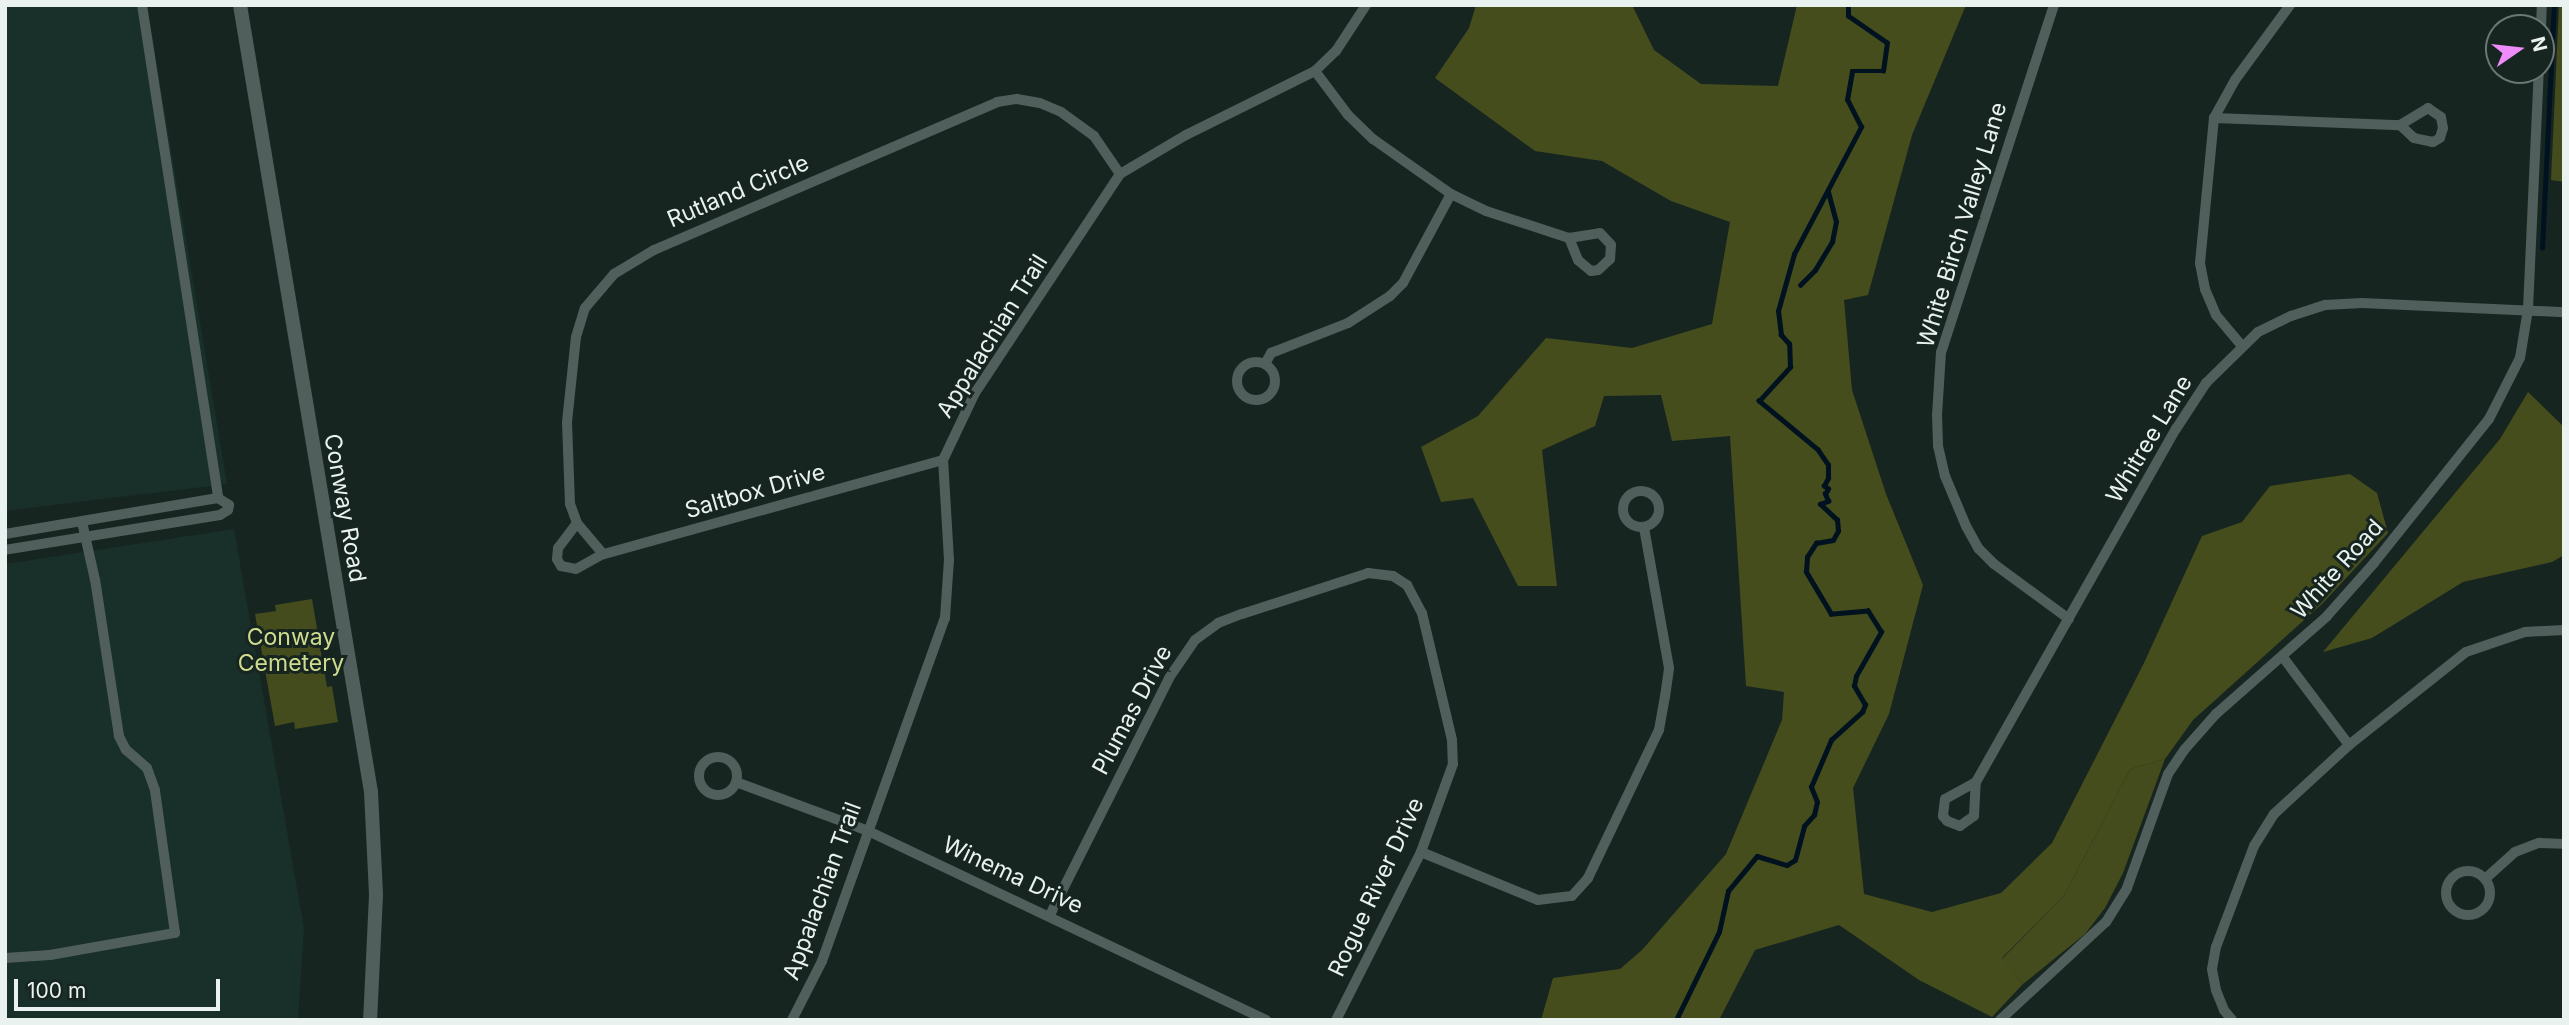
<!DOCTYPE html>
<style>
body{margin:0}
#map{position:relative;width:2569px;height:1025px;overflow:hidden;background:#172521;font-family:Inter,sans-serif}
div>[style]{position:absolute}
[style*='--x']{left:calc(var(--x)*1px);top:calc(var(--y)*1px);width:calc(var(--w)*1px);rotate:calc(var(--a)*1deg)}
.built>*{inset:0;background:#192f2a}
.green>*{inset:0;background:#444b1c}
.forest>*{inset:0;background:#464d1c}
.stream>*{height:4.5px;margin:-2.25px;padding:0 2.25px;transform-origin:2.25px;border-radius:2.25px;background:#00121f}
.minor>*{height:10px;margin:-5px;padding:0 5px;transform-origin:5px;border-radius:5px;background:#505f5b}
.minor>.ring{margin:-5px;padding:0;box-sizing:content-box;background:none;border:10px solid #505f5b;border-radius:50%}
.tertiary>*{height:14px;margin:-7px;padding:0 7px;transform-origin:7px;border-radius:7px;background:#505f5b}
span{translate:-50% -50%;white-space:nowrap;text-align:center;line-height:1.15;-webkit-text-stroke:6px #172521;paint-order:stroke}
.street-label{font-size:23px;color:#e9f2ef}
.park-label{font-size:23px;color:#cfdc8f}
.frame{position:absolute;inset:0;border:7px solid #e9f2ef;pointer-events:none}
.north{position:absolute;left:2485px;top:14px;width:70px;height:70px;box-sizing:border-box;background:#172521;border:2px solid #6b7773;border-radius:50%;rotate:76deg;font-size:19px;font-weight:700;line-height:28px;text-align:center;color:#e9f2ef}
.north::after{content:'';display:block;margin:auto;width:24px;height:32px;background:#ed8cfa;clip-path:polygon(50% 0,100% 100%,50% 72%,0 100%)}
.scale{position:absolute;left:14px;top:979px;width:206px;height:32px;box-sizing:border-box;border:4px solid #e9f2ef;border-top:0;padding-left:9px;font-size:21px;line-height:24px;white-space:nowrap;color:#e9f2ef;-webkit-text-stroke:5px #172521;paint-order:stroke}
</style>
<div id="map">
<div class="built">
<i style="clip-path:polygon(5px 5px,147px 5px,227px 484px,5px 511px)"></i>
<i style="clip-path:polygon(234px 529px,304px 928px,298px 1020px,5px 1020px,5px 564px)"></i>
</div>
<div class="green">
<i style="clip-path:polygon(2559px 5px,2564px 5px,2564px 182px,2551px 180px)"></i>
<i style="clip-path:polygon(312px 599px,327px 687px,332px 686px,338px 722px,295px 729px,294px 722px,275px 726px,255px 614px,276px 611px,275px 605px)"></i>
<i style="clip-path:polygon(2165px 759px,2123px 873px,2105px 908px,2085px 934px,2023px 984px,2002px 959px,2064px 896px,2130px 769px)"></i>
</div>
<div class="forest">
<i style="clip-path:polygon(1476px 5px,1632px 5px,1654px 50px,1701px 84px,1778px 86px,1797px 5px,1966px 5px,1912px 135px,1868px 295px,1844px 300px,1852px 390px,1886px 494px,1923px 585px,1889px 714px,1853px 788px,1864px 894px,1932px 912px,2001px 893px,2052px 843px,2144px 663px,2202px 536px,2242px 522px,2270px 486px,2350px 474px,2377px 493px,2388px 533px,2322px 604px,2193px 720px,2165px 759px,2130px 769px,2064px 896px,2002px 958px,2023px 984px,1992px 1017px,1919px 980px,1839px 925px,1755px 950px,1719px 1020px,1541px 1020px,1553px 978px,1620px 969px,1642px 950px,1726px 854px,1782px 720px,1784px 692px,1746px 686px,1730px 436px,1672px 441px,1661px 395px,1604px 396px,1595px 426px,1542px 450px,1557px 586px,1518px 586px,1473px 498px,1441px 502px,1421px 447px,1478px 416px,1546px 338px,1632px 348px,1712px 324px,1730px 222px,1671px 201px,1602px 161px,1535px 151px,1435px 78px,1469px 28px)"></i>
<i style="clip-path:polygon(2528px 392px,2564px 427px,2564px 555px,2552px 562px,2463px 582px,2372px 638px,2323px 652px,2500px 439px)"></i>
</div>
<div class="stream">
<i style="--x:2542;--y:248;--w:243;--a:-87.2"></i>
<i style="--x:1800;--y:285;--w:21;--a:-45"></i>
<i style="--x:1815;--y:270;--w:33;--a:-59"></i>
<i style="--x:1832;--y:242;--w:20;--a:-79"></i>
<i style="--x:1836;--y:222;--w:31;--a:-105"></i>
<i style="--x:1676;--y:1020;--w:98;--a:-64"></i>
<i style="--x:1719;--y:932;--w:42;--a:-77.6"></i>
<i style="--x:1728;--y:891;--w:45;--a:-50.4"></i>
<i style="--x:1757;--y:856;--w:31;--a:17"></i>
<i style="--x:1787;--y:865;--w:9;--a:-32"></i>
<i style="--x:1795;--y:860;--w:35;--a:-75"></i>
<i style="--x:1804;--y:826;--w:15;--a:-48"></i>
<i style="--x:1814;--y:815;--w:13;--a:-77"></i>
<i style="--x:1817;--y:802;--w:16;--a:-112"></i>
<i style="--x:1811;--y:787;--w:51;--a:-66.9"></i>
<i style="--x:1831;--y:740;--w:42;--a:-42.1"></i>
<i style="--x:1862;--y:712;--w:8;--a:-67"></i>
<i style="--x:1865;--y:705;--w:22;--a:-120"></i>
<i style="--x:1854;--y:686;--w:10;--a:-79"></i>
<i style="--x:1856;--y:676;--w:51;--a:-60.4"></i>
<i style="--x:1881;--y:632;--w:25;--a:-122"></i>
<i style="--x:1868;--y:611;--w:37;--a:175"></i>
<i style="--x:1831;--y:614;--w:49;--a:-120.8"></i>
<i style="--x:1806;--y:572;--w:15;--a:-86"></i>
<i style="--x:1807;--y:557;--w:17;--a:-57"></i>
<i style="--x:1816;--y:543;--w:17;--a:-10"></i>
<i style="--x:1833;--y:540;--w:10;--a:-61"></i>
<i style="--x:1838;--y:531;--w:11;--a:-95"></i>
<i style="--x:1837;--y:520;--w:23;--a:-137"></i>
<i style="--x:1820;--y:504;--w:9;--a:-21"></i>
<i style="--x:1828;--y:501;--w:8;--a:-113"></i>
<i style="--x:1825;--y:494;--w:6;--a:-59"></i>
<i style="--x:1828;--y:489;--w:5;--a:-143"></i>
<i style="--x:1824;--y:486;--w:9;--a:-63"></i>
<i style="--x:1828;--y:478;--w:13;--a:-90"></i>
<i style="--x:1828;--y:465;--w:18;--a:-124"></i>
<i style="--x:1818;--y:450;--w:77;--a:-140.3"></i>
<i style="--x:1759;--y:401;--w:46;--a:-47.6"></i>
<i style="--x:1790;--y:367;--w:23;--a:-92"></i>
<i style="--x:1789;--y:344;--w:12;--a:-132"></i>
<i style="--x:1781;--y:335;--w:24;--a:-97"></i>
<i style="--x:1778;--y:311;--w:59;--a:-74.3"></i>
<i style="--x:1794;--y:254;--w:144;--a:-62.2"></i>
<i style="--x:1861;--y:127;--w:30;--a:-117"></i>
<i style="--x:1847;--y:100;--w:29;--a:-80"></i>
<i style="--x:1852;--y:71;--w:31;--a:0"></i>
<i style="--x:1883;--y:71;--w:28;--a:-82"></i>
<i style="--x:1887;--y:43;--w:47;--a:-145.3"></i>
<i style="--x:1848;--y:16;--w:11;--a:-90"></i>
</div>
<div class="minor">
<i style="--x:142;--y:5;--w:499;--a:81.2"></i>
<i style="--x:2054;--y:5;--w:365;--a:108"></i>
<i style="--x:1941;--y:352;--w:63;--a:93.6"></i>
<i style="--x:1937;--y:415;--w:31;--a:88"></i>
<i style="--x:1938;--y:446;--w:31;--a:77"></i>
<i style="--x:1945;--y:476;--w:54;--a:67.2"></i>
<i style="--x:1966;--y:526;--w:26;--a:61"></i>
<i style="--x:1979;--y:549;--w:21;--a:45"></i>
<i style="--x:1994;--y:564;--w:93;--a:36.3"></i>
<i style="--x:2541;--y:28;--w:23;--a:-88"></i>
<i style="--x:1315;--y:71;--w:55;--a:53.1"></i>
<i style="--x:1348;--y:115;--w:35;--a:44"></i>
<i style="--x:1373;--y:139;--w:95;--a:35.2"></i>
<i style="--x:1451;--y:194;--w:39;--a:26"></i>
<i style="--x:1486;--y:211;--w:87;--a:18"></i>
<i style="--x:1569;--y:238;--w:31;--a:-9"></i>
<i style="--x:1600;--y:233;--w:16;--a:47"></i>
<i style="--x:1611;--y:245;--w:14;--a:94"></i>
<i style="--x:1610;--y:259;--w:16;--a:137"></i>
<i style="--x:1598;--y:270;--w:7;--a:172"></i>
<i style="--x:1591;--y:271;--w:17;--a:-140"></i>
<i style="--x:1578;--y:260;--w:24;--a:-112"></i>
<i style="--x:2428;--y:108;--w:16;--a:35"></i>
<i style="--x:2441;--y:117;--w:11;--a:80"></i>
<i style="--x:2443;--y:128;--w:10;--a:107"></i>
<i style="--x:2440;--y:138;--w:8;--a:150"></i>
<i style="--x:2433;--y:142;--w:19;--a:-168"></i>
<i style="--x:2414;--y:138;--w:19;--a:-137"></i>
<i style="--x:2400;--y:125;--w:33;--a:-31"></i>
<i style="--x:2214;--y:118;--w:186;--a:2.2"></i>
<i style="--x:2242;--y:346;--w:40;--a:-130"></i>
<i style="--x:2216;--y:315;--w:28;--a:-113"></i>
<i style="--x:2205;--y:289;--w:26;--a:-101"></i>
<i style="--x:2200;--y:263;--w:146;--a:-84.5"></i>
<i style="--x:2214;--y:118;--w:43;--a:-61.1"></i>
<i style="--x:2235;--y:80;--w:93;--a:-53.7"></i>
<i class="ring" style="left:1237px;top:362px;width:28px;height:28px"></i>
<i style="--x:1265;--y:364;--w:13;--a:-61"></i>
<i style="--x:1271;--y:353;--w:83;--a:-21.3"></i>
<i style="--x:1348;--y:323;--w:50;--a:-32.7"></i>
<i style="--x:1390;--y:296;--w:18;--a:-45"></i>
<i style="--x:1403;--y:283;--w:101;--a:-61.7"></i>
<i style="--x:943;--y:460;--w:353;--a:164.5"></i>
<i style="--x:603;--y:554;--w:40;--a:-130"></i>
<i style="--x:577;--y:523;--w:20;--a:-110"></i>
<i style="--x:570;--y:504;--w:82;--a:-92.1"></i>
<i style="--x:567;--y:422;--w:85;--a:-84"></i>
<i style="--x:576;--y:337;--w:30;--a:-73"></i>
<i style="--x:585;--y:308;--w:45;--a:-49.5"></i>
<i style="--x:614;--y:274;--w:47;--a:-31"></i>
<i style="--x:654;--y:250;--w:374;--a:-23.3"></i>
<i style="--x:997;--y:102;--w:20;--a:-9"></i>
<i style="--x:1017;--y:99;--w:23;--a:10"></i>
<i style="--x:1040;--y:103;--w:23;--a:23"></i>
<i style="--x:1061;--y:112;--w:41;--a:36"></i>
<i style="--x:1094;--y:136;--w:46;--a:55.6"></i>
<i class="ring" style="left:1623px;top:491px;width:26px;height:26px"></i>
<i style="--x:577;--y:523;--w:31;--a:127"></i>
<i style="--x:558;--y:548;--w:11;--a:95"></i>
<i style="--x:557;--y:559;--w:8;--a:60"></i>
<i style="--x:561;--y:566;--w:15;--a:11"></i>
<i style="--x:576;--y:569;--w:31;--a:-29"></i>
<i style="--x:5;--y:534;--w:216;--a:-9.6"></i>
<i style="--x:218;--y:498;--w:13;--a:32"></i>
<i style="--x:229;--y:505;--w:5;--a:101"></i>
<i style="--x:228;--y:510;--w:9;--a:148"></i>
<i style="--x:220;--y:515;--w:218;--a:170.8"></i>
<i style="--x:2349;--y:745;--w:149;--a:-38.5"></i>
<i style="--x:2466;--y:652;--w:62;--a:-18.7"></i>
<i style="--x:2525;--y:632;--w:39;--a:-3"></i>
<i class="ring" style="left:699px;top:757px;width:28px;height:28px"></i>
<i style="--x:736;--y:782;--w:139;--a:20.3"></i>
<i style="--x:866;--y:830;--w:443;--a:25.4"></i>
<i style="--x:1976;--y:782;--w:35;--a:151"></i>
<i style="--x:1945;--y:799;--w:17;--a:97"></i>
<i style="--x:1943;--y:816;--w:6;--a:51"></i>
<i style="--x:1947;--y:821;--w:14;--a:21"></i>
<i style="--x:1960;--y:826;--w:17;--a:-36"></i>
<i style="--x:1974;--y:816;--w:34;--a:-87"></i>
<i style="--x:1976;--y:782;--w:406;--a:-60.5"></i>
<i style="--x:2176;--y:429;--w:55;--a:-56.9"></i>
<i style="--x:2206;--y:383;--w:73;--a:-44.4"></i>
<i style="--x:2258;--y:332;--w:37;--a:-26"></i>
<i style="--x:2291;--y:316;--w:36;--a:-18"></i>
<i style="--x:2325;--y:305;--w:37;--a:-3"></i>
<i style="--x:2362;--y:303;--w:202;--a:2.6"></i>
<i style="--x:1421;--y:852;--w:126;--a:22.3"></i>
<i style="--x:1538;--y:900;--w:34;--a:-7"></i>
<i style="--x:1572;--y:896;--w:24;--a:-48"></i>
<i style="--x:1588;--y:878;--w:164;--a:-64.4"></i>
<i style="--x:1659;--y:730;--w:34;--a:-80"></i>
<i style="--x:1665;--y:697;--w:29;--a:-82"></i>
<i style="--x:1669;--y:668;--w:143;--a:-100.1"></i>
<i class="ring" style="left:2446px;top:871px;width:34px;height:34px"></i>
<i style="--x:2485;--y:879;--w:40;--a:-42"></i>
<i style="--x:2515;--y:852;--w:26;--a:-21"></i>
<i style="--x:2539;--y:843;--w:25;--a:2"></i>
<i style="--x:1050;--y:915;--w:265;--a:-63.3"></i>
<i style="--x:1169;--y:678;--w:46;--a:-55.6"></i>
<i style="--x:1195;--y:640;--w:29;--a:-36"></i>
<i style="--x:1218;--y:623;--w:26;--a:-21"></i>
<i style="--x:1242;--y:614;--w:133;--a:-18"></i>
<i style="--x:1368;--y:573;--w:25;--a:7"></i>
<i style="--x:1393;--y:576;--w:17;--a:33"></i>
<i style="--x:1407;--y:585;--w:32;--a:62"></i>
<i style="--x:1422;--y:613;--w:130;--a:76.7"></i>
<i style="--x:1452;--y:740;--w:24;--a:88"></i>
<i style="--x:1453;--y:764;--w:94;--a:110"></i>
<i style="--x:1421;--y:852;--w:188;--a:116.8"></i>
<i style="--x:5;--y:958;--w:45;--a:-3.8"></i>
<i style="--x:50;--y:955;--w:127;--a:-10"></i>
<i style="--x:175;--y:933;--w:144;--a:-98"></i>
<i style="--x:155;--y:790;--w:23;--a:-110"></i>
<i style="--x:147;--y:768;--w:28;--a:-139"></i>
<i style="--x:126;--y:750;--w:16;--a:-117"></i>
<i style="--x:119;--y:736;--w:158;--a:-98.7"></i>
<i style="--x:95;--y:580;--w:59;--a:-102.6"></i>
<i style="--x:792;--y:1020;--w:66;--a:-63"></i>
<i style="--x:822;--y:961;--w:364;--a:-70.3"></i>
<i style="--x:945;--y:618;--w:58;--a:-86.1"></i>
<i style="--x:949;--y:560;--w:100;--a:-93.4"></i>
<i style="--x:943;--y:460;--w:74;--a:-64.5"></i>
<i style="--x:975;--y:393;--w:263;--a:-56.5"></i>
<i style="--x:1120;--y:174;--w:77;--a:-30.6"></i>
<i style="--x:1186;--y:135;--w:144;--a:-26.4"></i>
<i style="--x:1315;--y:71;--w:29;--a:-44"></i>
<i style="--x:1336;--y:51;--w:55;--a:-56.9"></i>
<i style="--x:2000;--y:1020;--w:144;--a:-42.8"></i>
<i style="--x:2106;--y:922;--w:40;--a:-58"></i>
<i style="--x:2127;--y:888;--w:121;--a:-70.2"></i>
<i style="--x:2168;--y:774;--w:30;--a:-56"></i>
<i style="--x:2185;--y:749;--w:47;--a:-48.5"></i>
<i style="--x:2216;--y:714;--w:148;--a:-41.4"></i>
<i style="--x:2327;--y:616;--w:71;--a:-48.4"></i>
<i style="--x:2374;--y:563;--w:184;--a:-51.4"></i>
<i style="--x:2489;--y:419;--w:68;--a:-63.1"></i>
<i style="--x:2520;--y:358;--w:50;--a:-80.7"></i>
<i style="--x:2528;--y:309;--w:239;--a:-87.4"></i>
<i style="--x:2232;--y:1020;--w:13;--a:-129"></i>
<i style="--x:2224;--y:1010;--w:22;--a:-112"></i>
<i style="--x:2216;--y:990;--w:21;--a:-101"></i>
<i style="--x:2212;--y:969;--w:22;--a:-80"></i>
<i style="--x:2216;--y:947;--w:108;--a:-69.4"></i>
<i style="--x:2254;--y:846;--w:38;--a:-58"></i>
<i style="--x:2274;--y:814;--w:102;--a:-42.6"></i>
<i style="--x:2349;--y:745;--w:111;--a:-127"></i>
</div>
<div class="tertiary">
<i style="--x:240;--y:5;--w:798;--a:80.55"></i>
<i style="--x:371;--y:792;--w:103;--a:87.2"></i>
<i style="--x:376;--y:895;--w:125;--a:92.7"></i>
</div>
<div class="street-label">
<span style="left:738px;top:191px;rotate:-23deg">Rutland Circle</span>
<span style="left:1962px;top:225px;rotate:-73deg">White Birch Valley Lane</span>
<span style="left:992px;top:336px;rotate:-58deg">Appalachian Trail</span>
<span style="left:2149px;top:439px;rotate:-59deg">Whitree Lane</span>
<span style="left:755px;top:491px;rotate:-16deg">Saltbox Drive</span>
<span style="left:345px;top:508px;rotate:80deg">Conway Road</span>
<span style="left:2337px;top:569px;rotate:-48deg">White Road</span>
<span style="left:1132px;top:710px;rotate:-62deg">Plumas Drive</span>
<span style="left:1013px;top:875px;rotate:25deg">Winema Drive</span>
<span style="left:1376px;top:887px;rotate:-65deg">Rogue River Drive</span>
<span style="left:822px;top:891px;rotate:-70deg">Appalachian Trail</span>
</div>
<div class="park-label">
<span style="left:291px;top:650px">Conway<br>Cemetery</span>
</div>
<div class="frame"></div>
<div class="north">N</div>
<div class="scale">100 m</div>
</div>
